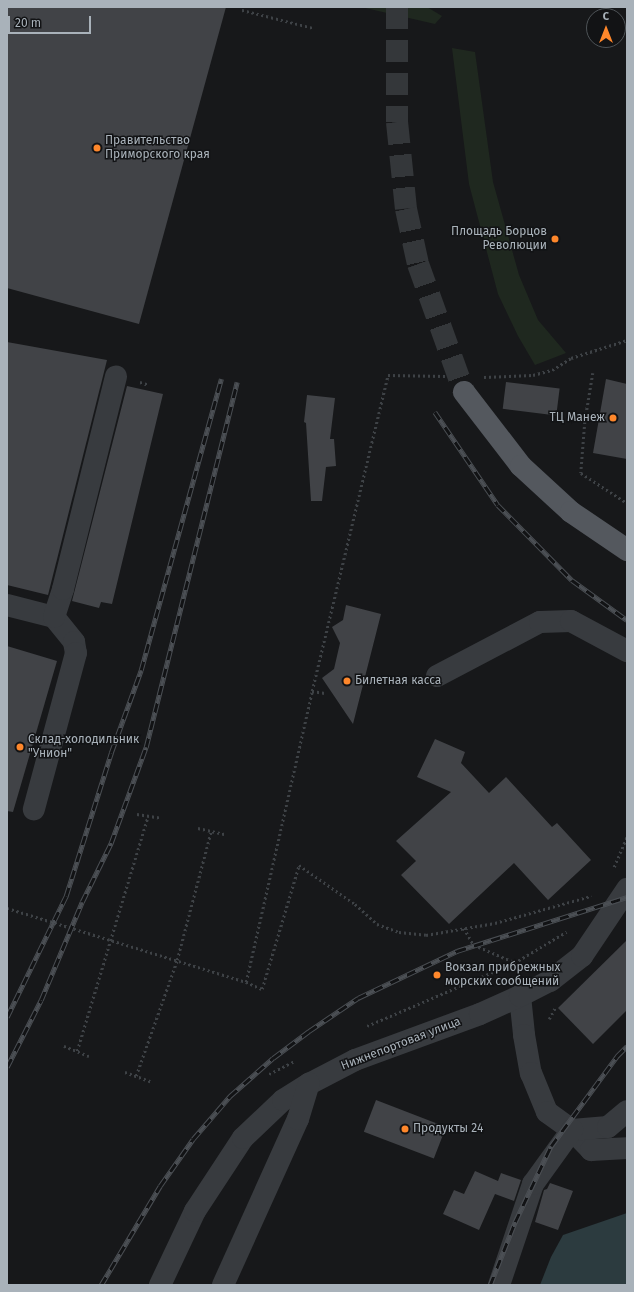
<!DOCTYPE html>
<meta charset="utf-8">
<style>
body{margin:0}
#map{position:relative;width:634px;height:1292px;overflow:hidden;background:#17181a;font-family:"Fira Sans",sans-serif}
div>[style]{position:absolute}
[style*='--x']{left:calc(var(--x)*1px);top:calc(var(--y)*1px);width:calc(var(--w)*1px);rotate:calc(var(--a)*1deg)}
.green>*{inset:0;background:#1f281f}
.water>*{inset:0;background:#2c3b3f}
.building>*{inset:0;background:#414347;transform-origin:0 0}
.major-tunnel>*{height:22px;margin-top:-11px;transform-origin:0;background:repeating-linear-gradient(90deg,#34373a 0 22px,transparent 0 33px)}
.path>*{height:2.5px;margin-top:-1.25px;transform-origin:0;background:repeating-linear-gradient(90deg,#3e4246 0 2px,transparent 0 5px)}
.minor>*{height:22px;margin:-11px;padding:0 11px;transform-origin:11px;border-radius:11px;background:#383b3f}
.major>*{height:22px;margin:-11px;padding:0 11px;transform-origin:11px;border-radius:11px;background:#54585e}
.rail>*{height:4.5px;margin-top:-2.25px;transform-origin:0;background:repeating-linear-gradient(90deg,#121315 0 9px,#4b4f54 0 18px);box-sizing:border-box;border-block:1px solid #4b4f54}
.dots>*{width:11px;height:11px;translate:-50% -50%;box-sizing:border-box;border:2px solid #121315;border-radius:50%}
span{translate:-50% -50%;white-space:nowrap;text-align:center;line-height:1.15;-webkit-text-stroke:3px #121315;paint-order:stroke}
.poi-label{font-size:12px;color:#a9b2ba}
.left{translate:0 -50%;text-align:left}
.right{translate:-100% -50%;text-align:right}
.street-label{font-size:12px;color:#a9b2ba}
.frame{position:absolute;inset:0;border:8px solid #a9b2ba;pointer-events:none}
.north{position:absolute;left:586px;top:8px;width:40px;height:40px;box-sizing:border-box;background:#121315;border:1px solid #4e5357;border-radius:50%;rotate:0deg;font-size:11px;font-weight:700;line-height:16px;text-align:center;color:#a9b2ba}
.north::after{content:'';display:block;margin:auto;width:14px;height:18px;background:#fe872b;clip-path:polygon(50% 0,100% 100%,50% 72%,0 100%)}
.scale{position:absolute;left:8px;top:16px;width:83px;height:18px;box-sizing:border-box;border:2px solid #a9b2ba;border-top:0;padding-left:5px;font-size:12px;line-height:14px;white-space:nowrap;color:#a9b2ba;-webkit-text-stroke:3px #121315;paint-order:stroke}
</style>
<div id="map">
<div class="green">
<i style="clip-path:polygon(361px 7px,427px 7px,442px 16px,435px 24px)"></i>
<i style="clip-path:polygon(452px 48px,475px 52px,493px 182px,519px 275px,538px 320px,566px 353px,535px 365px,518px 336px,498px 294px,469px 184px)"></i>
</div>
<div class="water">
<i style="clip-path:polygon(627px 1213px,627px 1285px,540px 1285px,551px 1257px,563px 1235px)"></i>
</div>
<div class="building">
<i style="clip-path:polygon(7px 7px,226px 7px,139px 324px,7px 288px)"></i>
<i style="clip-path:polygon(7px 342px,107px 360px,48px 595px,7px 585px)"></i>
<i style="clip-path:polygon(606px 379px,627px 384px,627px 459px,593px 453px)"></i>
<i style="left:506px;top:382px;width:54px;height:27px;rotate:7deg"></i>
<i style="clip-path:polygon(127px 386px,163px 394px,112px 604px,101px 602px,99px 608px,72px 601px)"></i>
<i style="clip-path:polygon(307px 395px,335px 398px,330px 439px,334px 439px,336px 466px,326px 467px,322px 501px,311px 501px,306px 423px,304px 422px)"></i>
<i style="clip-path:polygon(346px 605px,381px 614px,353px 724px,322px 678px,334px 669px,340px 643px,332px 627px,343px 620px)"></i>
<i style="clip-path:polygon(7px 646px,57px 661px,13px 812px,7px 811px)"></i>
<i style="clip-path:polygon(435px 739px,465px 752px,461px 763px,489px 793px,506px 777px,552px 827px,557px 823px,591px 860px,548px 900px,514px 863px,449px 924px,401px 875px,416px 861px,396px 841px,451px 792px,417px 777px)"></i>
<i style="clip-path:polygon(627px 940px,627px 1010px,593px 1044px,558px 1008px)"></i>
<i style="left:376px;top:1100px;width:75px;height:34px;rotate:21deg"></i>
<i style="clip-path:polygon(475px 1171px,498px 1181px,501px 1173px,521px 1180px,514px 1201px,495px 1194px,479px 1230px,443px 1214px,454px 1190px,464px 1194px)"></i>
<i style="clip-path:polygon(550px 1183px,573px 1191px,558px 1230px,535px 1222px,544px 1190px,547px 1189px)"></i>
</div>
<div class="major-tunnel">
<i style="--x:397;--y:7;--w:115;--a:90"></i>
<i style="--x:397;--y:122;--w:87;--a:84.1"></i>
<i style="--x:406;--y:209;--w:56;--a:77.7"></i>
<i style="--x:418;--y:264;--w:136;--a:70.2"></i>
</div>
<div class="path">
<i style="--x:242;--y:10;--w:73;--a:14.2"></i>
<i style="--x:593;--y:373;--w:50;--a:99.3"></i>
<i style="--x:585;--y:422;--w:51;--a:94.5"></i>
<i style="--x:581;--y:473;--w:55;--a:33.1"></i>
<i style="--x:484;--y:377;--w:49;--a:-2.3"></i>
<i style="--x:533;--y:375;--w:20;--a:-15"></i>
<i style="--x:552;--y:370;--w:22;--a:-32"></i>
<i style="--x:571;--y:358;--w:59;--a:-17.8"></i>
<i style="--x:140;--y:382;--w:9;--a:18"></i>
<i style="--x:312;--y:691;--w:13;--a:9"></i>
<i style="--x:137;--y:814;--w:24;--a:9"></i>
<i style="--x:198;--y:828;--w:27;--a:13"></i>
<i style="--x:614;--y:867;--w:33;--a:-67"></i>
<i style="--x:7;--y:908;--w:250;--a:17.2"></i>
<i style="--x:246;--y:982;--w:298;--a:-77.2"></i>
<i style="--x:312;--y:691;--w:325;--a:-76.5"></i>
<i style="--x:388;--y:375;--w:57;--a:1"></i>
<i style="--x:464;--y:928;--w:20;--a:60"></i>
<i style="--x:474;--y:945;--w:43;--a:23"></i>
<i style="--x:246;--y:982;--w:17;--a:24"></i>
<i style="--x:262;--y:989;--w:129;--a:-73.4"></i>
<i style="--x:299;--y:865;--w:68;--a:34.9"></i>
<i style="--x:355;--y:904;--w:30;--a:42"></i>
<i style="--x:377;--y:924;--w:23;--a:20"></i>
<i style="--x:399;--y:932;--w:27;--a:6"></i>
<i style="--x:426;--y:935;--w:70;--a:-9.9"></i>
<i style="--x:495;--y:923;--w:100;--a:-15.7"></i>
<i style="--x:549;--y:1019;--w:13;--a:-61"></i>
<i style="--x:367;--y:1026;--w:160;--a:-23.2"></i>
<i style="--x:514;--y:963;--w:61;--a:-30.8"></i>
<i style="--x:64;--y:1046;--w:27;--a:22"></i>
<i style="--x:77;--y:1051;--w:245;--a:-73.2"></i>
<i style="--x:125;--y:1072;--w:27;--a:20"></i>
<i style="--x:269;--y:1074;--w:28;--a:-27"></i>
<i style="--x:136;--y:1076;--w:123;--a:-70.5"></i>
<i style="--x:177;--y:960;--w:133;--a:-75.2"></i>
</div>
<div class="minor">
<i style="--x:7;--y:605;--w:49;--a:14.3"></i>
<i style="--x:54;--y:617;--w:32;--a:51"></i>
<i style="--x:74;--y:642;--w:11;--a:80"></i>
<i style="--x:76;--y:653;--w:162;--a:105.1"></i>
<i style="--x:54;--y:617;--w:29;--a:-72"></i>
<i style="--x:63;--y:589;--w:219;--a:-76"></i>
<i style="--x:437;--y:676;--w:116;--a:-27.7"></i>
<i style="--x:540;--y:622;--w:31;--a:-2"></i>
<i style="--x:571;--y:621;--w:64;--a:28.2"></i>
<i style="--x:520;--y:996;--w:39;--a:84"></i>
<i style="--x:524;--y:1035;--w:39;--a:80"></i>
<i style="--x:531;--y:1073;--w:42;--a:67.7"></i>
<i style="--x:547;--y:1112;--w:31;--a:36"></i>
<i style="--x:572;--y:1130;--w:28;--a:46"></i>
<i style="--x:591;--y:1150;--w:36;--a:-3"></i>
<i style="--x:572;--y:1130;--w:36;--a:-5"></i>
<i style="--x:608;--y:1127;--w:25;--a:-40"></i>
<i style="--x:160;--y:1285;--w:82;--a:-64.7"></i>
<i style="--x:195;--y:1211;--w:87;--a:-56.7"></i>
<i style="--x:243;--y:1138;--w:55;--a:-43.5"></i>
<i style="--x:283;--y:1100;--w:31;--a:-32"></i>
<i style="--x:309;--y:1084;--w:52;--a:-27.6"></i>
<i style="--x:355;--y:1060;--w:133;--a:-20.2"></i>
<i style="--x:480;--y:1014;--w:44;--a:-24.2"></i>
<i style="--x:520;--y:996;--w:34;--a:-27"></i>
<i style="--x:550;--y:981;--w:41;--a:-38"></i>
<i style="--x:582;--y:956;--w:81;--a:-56.1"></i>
<i style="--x:223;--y:1285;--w:182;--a:-65.7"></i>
<i style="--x:298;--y:1119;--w:37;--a:-73"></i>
<i style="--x:499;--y:1285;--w:107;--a:-71.4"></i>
<i style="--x:533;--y:1184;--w:67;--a:-54.2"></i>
</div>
<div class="major">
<i style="--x:464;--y:392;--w:93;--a:52.4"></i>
<i style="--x:521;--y:466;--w:68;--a:42.6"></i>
<i style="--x:571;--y:512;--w:68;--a:34.2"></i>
</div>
<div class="rail">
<i style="--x:435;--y:412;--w:112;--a:55.9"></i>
<i style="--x:498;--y:505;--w:105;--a:45.4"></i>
<i style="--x:572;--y:580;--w:68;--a:36"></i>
<i style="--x:7;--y:1017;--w:135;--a:-64"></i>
<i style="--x:66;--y:896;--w:150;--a:-72.5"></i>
<i style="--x:111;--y:753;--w:88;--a:-70.1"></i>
<i style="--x:141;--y:670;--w:302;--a:-74.6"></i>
<i style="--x:7;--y:1067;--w:75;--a:-63.1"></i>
<i style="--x:41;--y:1000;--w:106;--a:-67.3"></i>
<i style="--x:82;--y:902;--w:66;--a:-63.8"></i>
<i style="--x:111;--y:843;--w:102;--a:-70"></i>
<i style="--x:146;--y:747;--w:376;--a:-76"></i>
<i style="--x:101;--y:1285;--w:115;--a:-59.2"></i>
<i style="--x:160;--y:1186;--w:57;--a:-54.9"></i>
<i style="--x:193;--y:1139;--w:57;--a:-49.3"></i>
<i style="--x:230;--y:1096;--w:57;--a:-41.5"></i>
<i style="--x:273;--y:1058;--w:45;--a:-36.9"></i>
<i style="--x:309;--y:1031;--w:59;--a:-34"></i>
<i style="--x:358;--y:998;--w:110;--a:-25.4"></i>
<i style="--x:457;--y:951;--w:178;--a:-17.6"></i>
<i style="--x:490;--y:1285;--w:68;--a:-68.4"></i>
<i style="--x:515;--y:1222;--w:84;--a:-64.7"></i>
<i style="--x:551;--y:1146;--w:112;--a:-53.7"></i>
<i style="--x:617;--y:1056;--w:14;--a:-45"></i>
</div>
<div class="dots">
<i style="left:97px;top:148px;background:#fe872b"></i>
<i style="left:555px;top:239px;background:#fe872b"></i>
<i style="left:613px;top:418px;background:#fe872b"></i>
<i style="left:347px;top:681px;background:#fe872b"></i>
<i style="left:20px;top:747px;background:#fe872b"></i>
<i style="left:437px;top:975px;background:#fe872b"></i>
<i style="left:405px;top:1129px;background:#fe872b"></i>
</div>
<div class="poi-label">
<span class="left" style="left:105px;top:148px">Правительство<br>Приморского края</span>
<span class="right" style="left:547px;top:239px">Площадь Борцов<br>Революции</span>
<span class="right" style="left:605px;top:418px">ТЦ Манеж</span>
<span class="left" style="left:355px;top:681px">Билетная касса</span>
<span class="left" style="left:28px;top:747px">Склад-холодильник<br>"Унион"</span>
<span class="left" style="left:445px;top:975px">Вокзал прибрежных<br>морских сообщений</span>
<span class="left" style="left:413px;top:1129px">Продукты 24</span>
</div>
<div class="street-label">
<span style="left:401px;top:1044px;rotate:-21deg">Нижнепортовая улица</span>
</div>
<div class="frame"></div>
<div class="north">С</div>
<div class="scale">20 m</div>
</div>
